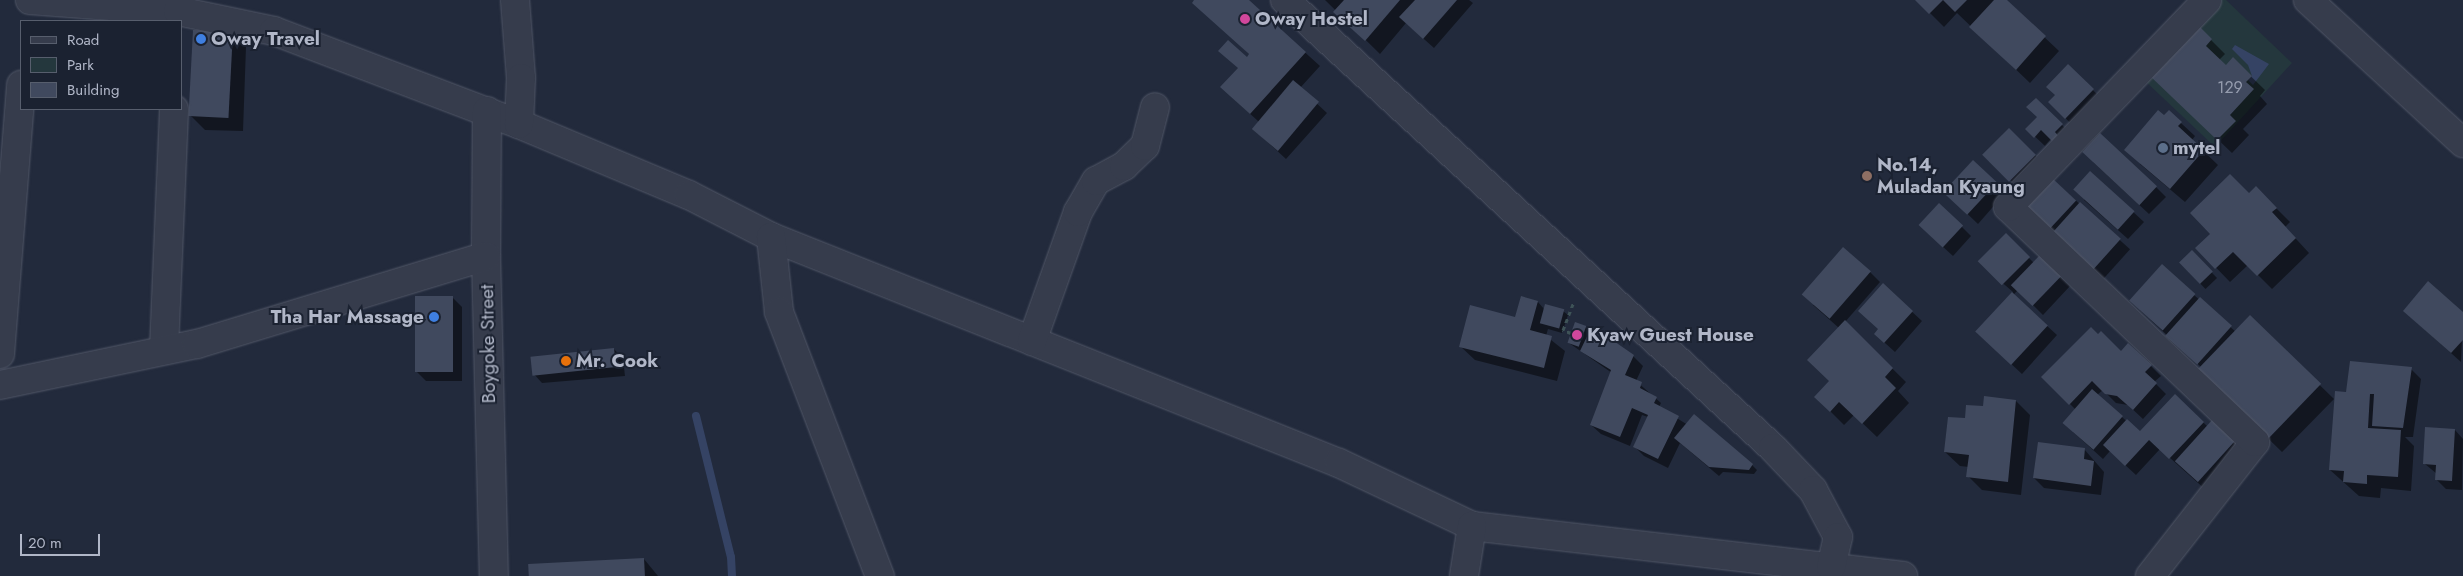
<!DOCTYPE html>
<style>
body{margin:0}
#map{position:relative;width:2463px;height:576px;overflow:hidden;background:#222a3c;font-family:Jost,sans-serif}
div>[style]{position:absolute}
[style*='--x']{left:calc(var(--x)*1px);top:calc(var(--y)*1px);width:calc(var(--w)*1px);rotate:calc(var(--a)*1deg)}
.green>*{inset:0;background:#24373d}
.water>*{inset:0;background:#354364}
.shadow>*{inset:0;background:#0007;transform-origin:0 0}
.stream>*{height:8px;margin:-4px;padding:0 4px;transform-origin:4px;border-radius:4px;background:#354364}
.building>*{inset:0;background:#40495e;transform-origin:0 0}
.path>*{height:3px;margin-top:-1.5px;transform-origin:0;background:repeating-linear-gradient(90deg,#3e5357 0 4px,transparent 0 8px)}
.roads{filter:drop-shadow(0 0 1px #515767) drop-shadow(0 0 1px #515767)}
.minor>*{height:28px;margin:-14px;padding:0 14px;transform-origin:14px;border-radius:14px;background:#363c4c}
.dots>*{width:14px;height:14px;translate:-50% -50%;box-sizing:border-box;border:2px solid #1b2231;border-radius:50%}
span{translate:-50% -50%;white-space:nowrap;text-align:center;line-height:1.15;-webkit-text-stroke:4px #1b2231;paint-order:stroke}
.number-label{font-size:16px;color:#959cae}
.number-label span{-webkit-text-stroke-width:0}
.poi-label{font-size:19px;color:#b1b7c8;font-weight:700}
.left{translate:0 -50%;text-align:left}
.right{translate:-100% -50%;text-align:right}
.street-label{font-size:19px;color:#b1b7c8}
.legend{position:absolute;left:20px;top:20px;width:162px;height:90px;box-sizing:border-box;background:#1b2231;border:1px solid #575e6d;margin:0;padding:6px 9px;list-style:none;font-size:15px;color:#b1b7c8}
.legend li{display:flex;align-items:center;gap:10px;height:25px}
.legend b{width:25px;border:1px solid #575e6d}
.scale{position:absolute;left:20px;top:534px;width:80px;height:22px;box-sizing:border-box;border:2px solid #b1b7c8;border-top:0;padding-left:6px;font-size:15px;line-height:18px;white-space:nowrap;color:#b1b7c8;-webkit-text-stroke:4px #1b2231;paint-order:stroke}
</style>
<div id="map">
<div class="green">
<i style="clip-path:polygon(2216px 0,2226px 0,2292px 63px,2215px 147px,2143px 79px)"></i>
</div>
<div class="water">
<i style="clip-path:polygon(2235px 45px,2269px 64px,2253px 85px,2248px 80px,2252px 76px,2248px 65px,2232px 49px)"></i>
</div>
<div class="shadow">
<i style="clip-path:polygon(1196px 0,1247px 0,1320px 66px,1300px 88px,1327px 113px,1286px 159px,1262px 137px,1258px 121px,1236px 101px,1250px 55px)"></i>
<i style="clip-path:polygon(1325px 0,1469px 0,1473px 3px,1434px 48px,1406px 23px,1380px 54px)"></i>
<i style="clip-path:polygon(1917px 0,2005px 0,2059px 51px,2030px 83px,1957px 13px,1944px 27px)"></i>
<i style="clip-path:polygon(2198px 27px,2225px 54px,2219px 60px,2226px 67px,2233px 59px,2265px 90px,2260px 96px,2267px 104px,2243px 129px,2249px 135px,2232px 153px,2165px 89px)"></i>
<i style="clip-path:polygon(232px 33px,246px 47px,243px 131px,205px 130px,191px 116px)"></i>
<i style="clip-path:polygon(2068px 66px,2103px 100px,2075px 128px,2050px 102px,2056px 96px)"></i>
<i style="clip-path:polygon(2036px 99px,2072px 135px,2051px 139px,2045px 146px,2027px 129px,2038px 117px)"></i>
<i style="clip-path:polygon(2169px 112px,2195px 136px,2192px 140px,2218px 165px,2185px 202px,2140px 164px)"></i>
<i style="left:2009px;top:130px;width:50px;height:35px;rotate:44deg"></i>
<i style="clip-path:polygon(2093px 162px,2156px 187px,2166px 197px,2149px 214px)"></i>
<i style="clip-path:polygon(2090px 172px,2144px 222px,2128px 239px,2084px 200px)"></i>
<i style="left:2052px;top:179px;width:105px;height:43px;rotate:42deg"></i>
<i style="clip-path:polygon(1996px 183px,2006px 192px,1978px 224px,1956px 203px)"></i>
<i style="clip-path:polygon(2256px 188px,2290px 222px,2285px 227px,2309px 253px,2272px 289px,2248px 265px,2230px 282px,2197px 248px)"></i>
<i style="clip-path:polygon(1939px 204px,1971px 236px,1953px 256px,1930px 235px)"></i>
<i style="clip-path:polygon(2006px 235px,2034px 263px,2040px 257px,2070px 286px,2043px 315px,2018px 290px,2013px 295px,2057px 335px,2022px 374px,1977px 332px,2013px 292px,1990px 272px)"></i>
<i style="left:2192px;top:252px;width:36px;height:16px;rotate:46deg"></i>
<i style="clip-path:polygon(1870px 272px,1880px 282px,1845px 322px,1906px 382px,1898px 391px,1909px 403px,1877px 437px,1854px 415px,1844px 425px,1816px 397px,1830px 381px,1839px 328px,1813px 305px)"></i>
<i style="clip-path:polygon(1883px 285px,1922px 321px,1895px 352px,1875px 334px,1879px 330px)"></i>
<i style="clip-path:polygon(2194px 295px,2236px 332px,2250px 317px,2334px 399px,2282px 452px,2198px 370px,2201px 367px,2140px 310px)"></i>
<i style="clip-path:polygon(452px 297px,462px 307px,462px 381px,426px 381px,416px 371px)"></i>
<i style="clip-path:polygon(1538px 302px,1544px 309px,1563px 311px,1568px 315px,1562px 333px,1548px 329px,1546px 336px,1565px 351px,1557px 381px,1475px 360px,1460px 346px,1516px 318px)"></i>
<i style="clip-path:polygon(2463px 314px,2461px 362px,2414px 320px)"></i>
<i style="clip-path:polygon(1585px 327px,1633px 356px,1643px 366px,1636px 381px,1661px 403px,1659px 407px,1752px 465px,1757px 470px,1754px 474px,1723px 472px,1719px 476px,1680px 443px,1668px 468px,1644px 456px,1634px 446px,1648px 417px,1642px 415px,1630px 446px,1601px 434px,1591px 425px,1612px 373px,1569px 343px)"></i>
<i style="clip-path:polygon(614px 349px,623px 359px,625px 376px,542px 383px,533px 373px)"></i>
<i style="clip-path:polygon(2121px 353px,2151px 366px,2161px 376px,2154px 382px,2166px 394px,2143px 419px,2128px 405px,2116px 403px,2103px 390px,2097px 395px,2140px 433px,2175px 395px,2208px 427px,2213px 421px,2245px 451px,2207px 491px,2160px 449px,2136px 475px,2110px 451px,2103px 459px,2073px 432px,2075px 409px,2043px 377px)"></i>
<i style="clip-path:polygon(2411px 369px,2421px 379px,2413px 437px,2405px 437px,2414px 446px,2411px 491px,2381px 488px,2380px 498px,2359px 496px,2330px 470px,2348px 393px)"></i>
<i style="clip-path:polygon(2016px 401px,2030px 415px,2021px 495px,1982px 490px,1968px 476px,1969px 467px,1960px 466px,1945px 452px,1966px 420px,1984px 408px)"></i>
<i style="clip-path:polygon(2455px 430px,2463px 439px,2462px 490px,2446px 489px,2436px 479px,2437px 474px,2425px 464px)"></i>
<i style="clip-path:polygon(2084px 449px,2104px 472px,2101px 495px,2044px 488px,2034px 478px)"></i>
<i style="clip-path:polygon(644px 559px,658px 576px,529px 576px)"></i>
</div>
<div class="stream">
<i style="--x:696;--y:416;--w:145;--a:76.1"></i>
<i style="--x:731;--y:557;--w:19;--a:87"></i>
</div>
<div class="building">
<i style="clip-path:polygon(1194px 0,1249px 0,1306px 52px,1250px 114px,1220px 87px,1238px 68px,1218px 51px,1228px 40px,1247px 57px,1249px 54px,1192px 3px)"></i>
<i style="clip-path:polygon(1344px 0,1400px 0,1365px 41px,1333px 12px)"></i>
<i style="clip-path:polygon(1415px 0,1457px 0,1423px 39px,1399px 17px)"></i>
<i style="clip-path:polygon(1915px 0,1967px 0,1955px 12px,1943px 0,1929px 14px)"></i>
<i style="clip-path:polygon(1994px 0,2007px 0,2046px 36px,2016px 70px,1969px 27px)"></i>
<i style="clip-path:polygon(2198px 25px,2212px 39px,2206px 46px,2226px 65px,2233px 57px,2252px 76px,2246px 82px,2254px 89px,2230px 115px,2236px 121px,2217px 140px,2150px 76px)"></i>
<i style="left:193px;top:30px;width:40px;height:86px;rotate:3deg"></i>
<i style="clip-path:polygon(2068px 64px,2094px 89px,2065px 119px,2048px 102px,2055px 95px,2046px 87px)"></i>
<i style="left:1293px;top:80px;width:34px;height:64px;rotate:40deg"></i>
<i style="clip-path:polygon(2036px 98px,2063px 124px,2055px 132px,2060px 138px,2054px 143px,2041px 130px,2034px 138px,2025px 129px,2037px 117px,2026px 107px)"></i>
<i style="clip-path:polygon(2158px 110px,2164px 115px,2169px 110px,2182px 122px,2178px 126px,2204px 150px,2170px 189px,2124px 150px)"></i>
<i style="left:2009px;top:128px;width:38px;height:38px;rotate:45deg"></i>
<i style="left:2100px;top:133px;width:78px;height:26px;rotate:43deg"></i>
<i style="left:1973px;top:160px;width:33px;height:44px;rotate:43deg"></i>
<i style="left:2090px;top:171px;width:60px;height:25px;rotate:42deg"></i>
<i style="clip-path:polygon(2230px 174px,2249px 193px,2256px 186px,2277px 208px,2272px 212px,2296px 238px,2257px 276px,2233px 252px,2215px 269px,2195px 248px,2210px 234px,2190px 213px)"></i>
<i style="left:2052px;top:178px;width:33px;height:45px;rotate:43deg"></i>
<i style="left:2080px;top:202px;width:55px;height:46px;rotate:42deg"></i>
<i style="left:1939px;top:203px;width:33px;height:30px;rotate:43deg"></i>
<i style="left:2006px;top:233px;width:34px;height:40px;rotate:45deg"></i>
<i style="left:1843px;top:247px;width:37px;height:63px;rotate:41deg"></i>
<i style="left:2192px;top:250px;width:30px;height:18px;rotate:46deg"></i>
<i style="left:2040px;top:255px;width:30px;height:42px;rotate:44deg"></i>
<i style="left:2162px;top:264px;width:45px;height:49px;rotate:42deg"></i>
<i style="clip-path:polygon(2428px 281px,2463px 312px,2463px 340px,2451px 353px,2403px 311px)"></i>
<i style="clip-path:polygon(1883px 283px,1913px 311px,1884px 343px,1874px 334px,1878px 329px,1858px 311px)"></i>
<i style="left:2012px;top:292px;width:49px;height:54px;rotate:43deg"></i>
<i style="left:415px;top:296px;width:38px;height:76px"></i>
<i style="clip-path:polygon(1521px 296px,1538px 301px,1530px 330px,1552px 336px,1544px 368px,1459px 347px,1470px 305px,1515px 317px)"></i>
<i style="left:2200px;top:297px;width:43px;height:52px;rotate:42deg"></i>
<i style="left:1545px;top:304px;width:20px;height:20px;rotate:15deg"></i>
<i style="left:2250px;top:315px;width:99px;height:76px;rotate:44deg"></i>
<i style="clip-path:polygon(1845px 320px,1893px 368px,1885px 377px,1896px 388px,1862px 424px,1839px 402px,1830px 412px,1814px 397px,1829px 381px,1807px 360px)"></i>
<i style="left:1575px;top:322px;width:12px;height:22px;rotate:20deg"></i>
<i style="clip-path:polygon(1592px 326px,1634px 355px,1625px 375px,1642px 382px,1640px 388px,1657px 397px,1654px 403px,1679px 416px,1658px 459px,1633px 447px,1648px 415px,1632px 408px,1620px 437px,1590px 425px,1611px 370px,1580px 351px)"></i>
<i style="clip-path:polygon(2091px 327px,2098px 334px,2101px 331px,2121px 351px,2128px 343px,2152px 365px,2145px 372px,2157px 383px,2133px 410px,2117px 396px,2105px 394px,2092px 381px,2069px 405px,2041px 377px)"></i>
<i style="left:614px;top:348px;width:19px;height:84px;rotate:84deg"></i>
<i style="clip-path:polygon(2350px 361px,2412px 367px,2403px 428px,2372px 426px,2374px 394px,2370px 394px,2368px 428px,2401px 430px,2398px 477px,2367px 475px,2367px 484px,2343px 482px,2344px 471px,2329px 470px,2335px 391px,2346px 392px)"></i>
<i style="left:2092px;top:389px;width:41px;height:45px;rotate:41deg"></i>
<i style="clip-path:polygon(2175px 394px,2204px 422px,2169px 459px,2149px 440px,2125px 466px,2103px 445px,2127px 419px,2140px 431px)"></i>
<i style="clip-path:polygon(1984px 396px,2016px 400px,2008px 482px,1966px 477px,1969px 455px,1944px 452px,1948px 417px,1965px 418px,1966px 405px,1983px 406px)"></i>
<i style="clip-path:polygon(1694px 414px,1753px 464px,1749px 470px,1709px 467px,1674px 438px)"></i>
<i style="left:2213px;top:419px;width:31px;height:57px;rotate:42deg"></i>
<i style="clip-path:polygon(2425px 427px,2455px 429px,2452px 481px,2435px 480px,2436px 465px,2423px 464px)"></i>
<i style="clip-path:polygon(2038px 442px,2085px 448px,2084px 459px,2094px 461px,2091px 486px,2033px 478px)"></i>
<i style="left:644px;top:558px;width:18px;height:116px;rotate:87deg"></i>
</div>
<div class="path">
<i style="--x:1571;--y:333;--w:9;--a:-159"></i>
<i style="--x:1563;--y:330;--w:31;--a:-69"></i>
</div>
<div class="roads">
<div class="minor">
<i style="--x:30;--y:0;--w:148;--a:4.3"></i>
<i style="--x:178;--y:11;--w:98;--a:11.8"></i>
<i style="--x:274;--y:31;--w:262;--a:20.8"></i>
<i style="--x:519;--y:124;--w:184;--a:22.7"></i>
<i style="--x:689;--y:195;--w:92;--a:27.1"></i>
<i style="--x:771;--y:237;--w:611;--a:21.7"></i>
<i style="--x:1339;--y:463;--w:147;--a:25.3"></i>
<i style="--x:1472;--y:526;--w:434;--a:6.6"></i>
<i style="--x:515;--y:0;--w:78;--a:85.6"></i>
<i style="--x:521;--y:78;--w:46;--a:92.5"></i>
<i style="--x:1285;--y:0;--w:662;--a:42.55"></i>
<i style="--x:1773;--y:448;--w:58;--a:46.4"></i>
<i style="--x:1813;--y:490;--w:53;--a:62"></i>
<i style="--x:1838;--y:537;--w:31;--a:103"></i>
<i style="--x:2308;--y:0;--w:211;--a:42.7"></i>
<i style="--x:487;--y:111;--w:145;--a:90.4"></i>
<i style="--x:486;--y:256;--w:320;--a:88.6"></i>
<i style="--x:771;--y:237;--w:75;--a:83.9"></i>
<i style="--x:779;--y:312;--w:283;--a:69.1"></i>
<i style="--x:1032;--y:341;--w:137;--a:-70.4"></i>
<i style="--x:1078;--y:212;--w:36;--a:-60"></i>
<i style="--x:1096;--y:181;--w:32;--a:-28"></i>
<i style="--x:1124;--y:166;--w:29;--a:-44"></i>
<i style="--x:1145;--y:146;--w:40;--a:-75.6"></i>
<i style="--x:164;--y:349;--w:240;--a:-87.6"></i>
<i style="--x:0;--y:354;--w:270;--a:-85.5"></i>
<i style="--x:0;--y:385;--w:201;--a:-11.8"></i>
<i style="--x:197;--y:344;--w:302;--a:-16.9"></i>
<i style="--x:1464;--y:576;--w:51;--a:-80.9"></i>
<i style="--x:2150;--y:576;--w:170;--a:-51.9"></i>
<i style="--x:2255;--y:442;--w:341;--a:-136.4"></i>
<i style="--x:2008;--y:207;--w:287;--a:-46.1"></i>
</div>
</div>
<div class="dots">
<i style="left:1245px;top:19px;background:#d1479c"></i>
<i style="left:201px;top:39px;background:#3f7fe0"></i>
<i style="left:2163px;top:148px;background:#5c6f8a"></i>
<i style="left:1867px;top:176px;background:#8d6e63"></i>
<i style="left:434px;top:317px;background:#3f7fe0"></i>
<i style="left:1577px;top:335px;background:#d1479c"></i>
<i style="left:566px;top:361px;background:#e8710a"></i>
</div>
<div class="number-label">
<span style="left:2230px;top:88px">129</span>
</div>
<div class="poi-label">
<span class="left" style="left:1255px;top:19px">Oway Hostel</span>
<span class="left" style="left:211px;top:39px">Oway Travel</span>
<span class="left" style="left:2173px;top:148px">mytel</span>
<span class="left" style="left:1877px;top:176px">No.14,<br>Muladan Kyaung</span>
<span class="right" style="left:424px;top:317px">Tha Har Massage</span>
<span class="left" style="left:1587px;top:335px">Kyaw Guest House</span>
<span class="left" style="left:576px;top:361px">Mr. Cook</span>
</div>
<div class="street-label">
<span style="left:488px;top:344px;rotate:-91deg">Boygoke Street</span>
</div>
<ul class="legend">
<li><b style="height:6px;background:#363c4c"></b>Road</li>
<li><b style="height:14px;background:#24373d"></b>Park</li>
<li><b style="height:14px;background:#40495e"></b>Building</li>
</ul>
<div class="scale">20 m</div>
</div>
